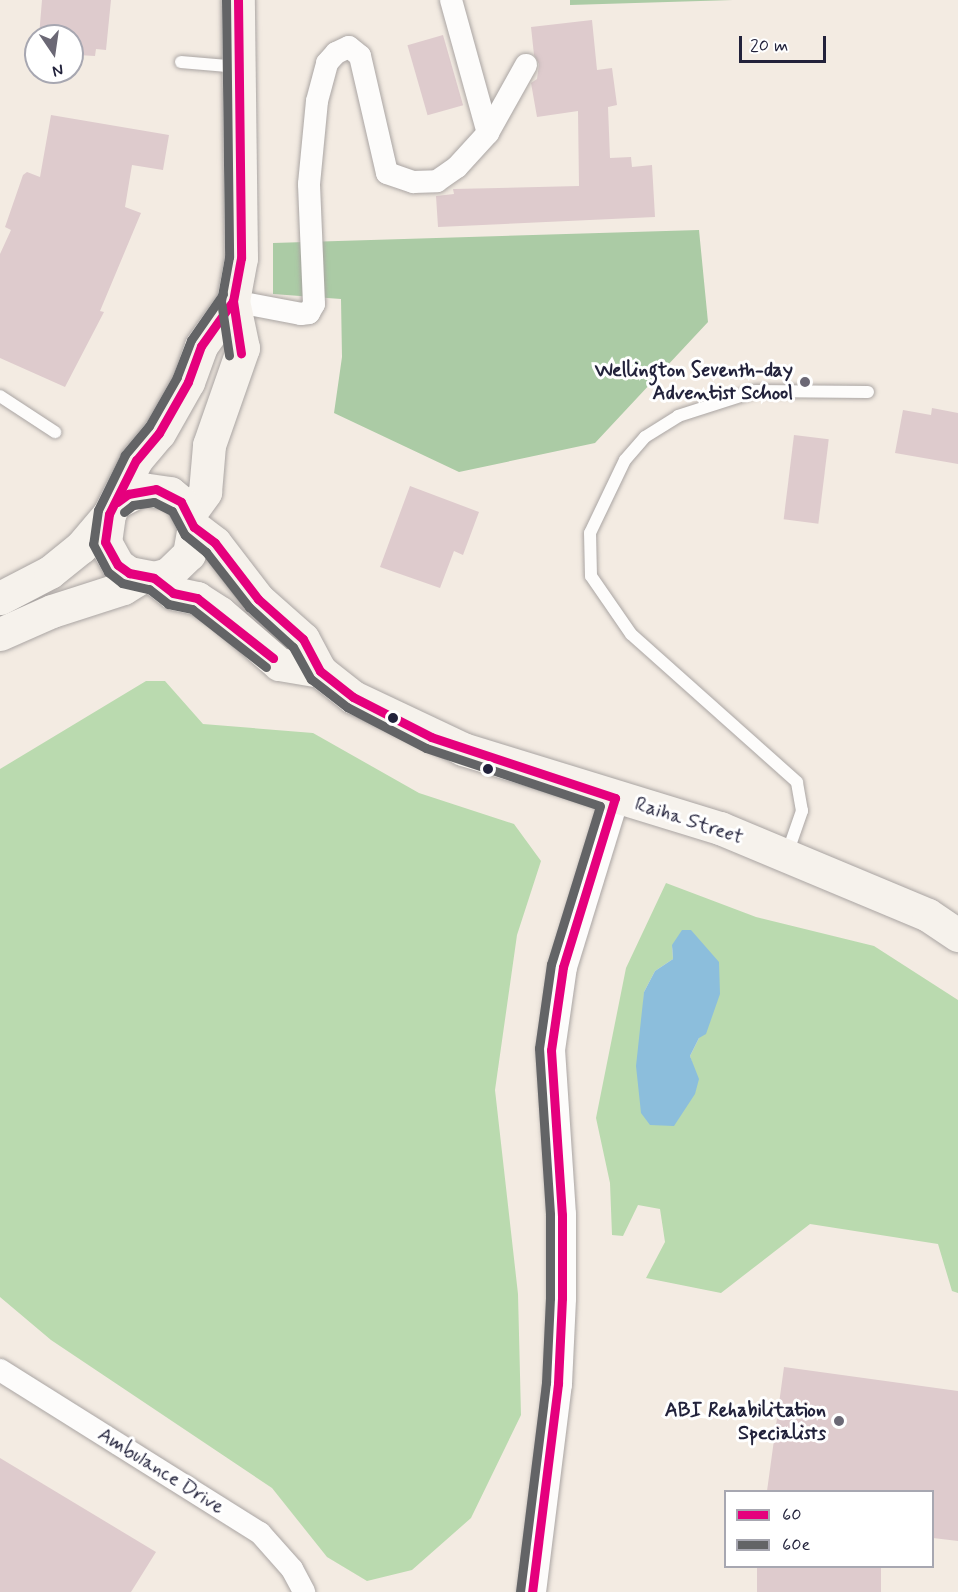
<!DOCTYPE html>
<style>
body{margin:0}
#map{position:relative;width:958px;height:1592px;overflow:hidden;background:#f3ebe2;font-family:Mynerve,sans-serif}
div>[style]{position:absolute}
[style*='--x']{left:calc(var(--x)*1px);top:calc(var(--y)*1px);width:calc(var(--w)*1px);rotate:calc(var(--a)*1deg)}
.green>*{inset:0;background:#badaaf}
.forest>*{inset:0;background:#abcba5}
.water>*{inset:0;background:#8cbedc}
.building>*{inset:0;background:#decbcd;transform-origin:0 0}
.roads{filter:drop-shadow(0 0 2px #aaa5a3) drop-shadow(0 0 2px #aaa5a3)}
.service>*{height:12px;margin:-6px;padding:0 6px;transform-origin:6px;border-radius:6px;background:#fdfcfb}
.minor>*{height:22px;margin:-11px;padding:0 11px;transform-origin:11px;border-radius:11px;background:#fdfcfb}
.tertiary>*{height:28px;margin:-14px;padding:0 14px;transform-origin:14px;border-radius:14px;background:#fdfcfb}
.secondary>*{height:33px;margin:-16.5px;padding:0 16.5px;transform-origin:16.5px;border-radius:16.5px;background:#f6f2ec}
.bus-1>*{height:9px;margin:-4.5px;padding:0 4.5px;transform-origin:4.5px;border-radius:4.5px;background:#e5007d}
.bus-2>*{height:9px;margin:-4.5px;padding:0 4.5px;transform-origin:4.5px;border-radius:4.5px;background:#636466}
.dots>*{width:16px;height:16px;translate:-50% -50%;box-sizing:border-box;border:3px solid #fff;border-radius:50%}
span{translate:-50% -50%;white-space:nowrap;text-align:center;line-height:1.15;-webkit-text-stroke:6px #fff;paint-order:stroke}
.poi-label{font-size:20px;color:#22223b;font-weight:700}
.right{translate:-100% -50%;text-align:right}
.street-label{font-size:20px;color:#22223b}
.legend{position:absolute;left:724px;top:1490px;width:210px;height:78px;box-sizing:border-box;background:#fff;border:2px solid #a7a7b1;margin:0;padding:8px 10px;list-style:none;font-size:18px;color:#22223b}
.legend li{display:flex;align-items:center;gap:12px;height:30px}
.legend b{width:30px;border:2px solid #a7a7b1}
.north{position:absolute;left:24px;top:24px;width:60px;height:60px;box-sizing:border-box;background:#fff;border:2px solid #a7a7b1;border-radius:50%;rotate:167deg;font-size:16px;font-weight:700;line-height:24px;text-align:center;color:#22223b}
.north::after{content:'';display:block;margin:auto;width:21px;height:27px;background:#6b6875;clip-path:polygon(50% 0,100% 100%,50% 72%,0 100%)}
.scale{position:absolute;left:739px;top:36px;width:87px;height:27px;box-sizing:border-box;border:3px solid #22223b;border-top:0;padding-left:8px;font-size:18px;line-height:21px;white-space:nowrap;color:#22223b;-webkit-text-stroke:4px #fff;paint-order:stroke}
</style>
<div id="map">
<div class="green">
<i style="clip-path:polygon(146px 681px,165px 681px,203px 724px,313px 733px,419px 793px,514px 824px,541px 861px,517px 935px,495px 1090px,518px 1294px,521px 1415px,471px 1518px,412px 1570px,367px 1581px,327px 1557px,272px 1488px,51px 1340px,0 1297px,0 769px)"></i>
<i style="clip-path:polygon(evenodd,666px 883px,756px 917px,874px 946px,958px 1000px,958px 1293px,952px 1291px,938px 1244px,810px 1224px,721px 1293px,646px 1278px,665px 1242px,660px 1209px,638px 1205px,623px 1236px,612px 1235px,610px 1183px,596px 1118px,626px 968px,666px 883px,672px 945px,699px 1038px,690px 1056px,695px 1073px,643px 1026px,644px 992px,655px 971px,673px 959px,672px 945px)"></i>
</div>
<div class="forest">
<i style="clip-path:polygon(570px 0,733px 0,570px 5px)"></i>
<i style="clip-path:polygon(699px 230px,708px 322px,595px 443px,459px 472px,334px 413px,342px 357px,341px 299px,273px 294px,273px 243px)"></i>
</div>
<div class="water">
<i style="clip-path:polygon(682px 930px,691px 930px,719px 962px,720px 994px,706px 1034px,699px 1038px,690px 1056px,699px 1079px,695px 1094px,674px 1126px,650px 1125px,641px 1113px,636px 1066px,644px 992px,655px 971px,673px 959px,672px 945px)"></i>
</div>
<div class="building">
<i style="clip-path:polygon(42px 0,111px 0,106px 50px,96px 49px,95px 56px,78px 55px,76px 73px,61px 72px,72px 72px,72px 36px,39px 36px)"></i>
<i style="clip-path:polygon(592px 20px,597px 70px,612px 68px,617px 105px,608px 107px,610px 158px,631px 157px,632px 167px,652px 165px,655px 217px,438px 227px,436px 196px,454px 194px,453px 189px,579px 186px,578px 111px,537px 117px,531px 83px,537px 79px,539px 64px,534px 55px,531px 27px)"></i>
<i style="left:443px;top:35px;width:73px;height:37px;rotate:74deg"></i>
<i style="clip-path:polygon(51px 115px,169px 135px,163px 170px,132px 165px,125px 207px,141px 213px,100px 311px,104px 312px,65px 387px,0 358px,0 254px,11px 230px,5px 227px,23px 175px,27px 172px,40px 177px)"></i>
<i style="clip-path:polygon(932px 408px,958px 413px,958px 464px,895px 453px,903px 410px,931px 415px)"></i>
<i style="left:794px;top:435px;width:35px;height:85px;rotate:7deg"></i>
<i style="clip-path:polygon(410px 486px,479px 512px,463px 555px,454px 551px,440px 588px,380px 567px)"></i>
<i style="clip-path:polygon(784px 1367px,958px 1391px,958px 1541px,933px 1538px,933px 1491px,767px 1491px)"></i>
<i style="clip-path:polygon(0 1458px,156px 1552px,131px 1592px,0 1592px)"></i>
<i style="left:757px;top:1566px;width:124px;height:26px"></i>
</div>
<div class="roads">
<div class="service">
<i style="--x:181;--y:62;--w:58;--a:4.9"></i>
<i style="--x:0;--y:396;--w:66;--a:33.2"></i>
<i style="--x:787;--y:854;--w:46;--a:-70.8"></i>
<i style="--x:802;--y:811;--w:29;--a:-100"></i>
<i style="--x:797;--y:782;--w:222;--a:-138.3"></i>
<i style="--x:631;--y:634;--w:70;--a:-124.6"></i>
<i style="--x:591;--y:576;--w:43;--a:-91.3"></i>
<i style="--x:590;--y:533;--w:81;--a:-64.4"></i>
<i style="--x:625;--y:460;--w:30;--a:-49"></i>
<i style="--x:645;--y:437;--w:39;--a:-32"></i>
<i style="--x:678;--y:416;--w:82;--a:-17.8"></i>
<i style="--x:756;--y:391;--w:112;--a:0.5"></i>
</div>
<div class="minor">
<i style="--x:451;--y:0;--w:138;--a:74.5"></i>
<i style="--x:233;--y:301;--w:69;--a:10.8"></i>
<i style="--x:301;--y:314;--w:8;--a:-7"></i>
<i style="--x:309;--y:313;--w:10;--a:-61"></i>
<i style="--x:314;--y:304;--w:120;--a:-92.4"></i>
<i style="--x:309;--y:184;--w:83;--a:-84.5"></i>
<i style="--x:317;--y:101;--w:39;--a:-75"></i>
<i style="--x:327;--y:63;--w:13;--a:-48"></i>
<i style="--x:336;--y:53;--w:14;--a:-25"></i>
<i style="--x:349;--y:47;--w:14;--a:39"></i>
<i style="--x:360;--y:56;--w:120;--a:77"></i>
<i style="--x:387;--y:173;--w:28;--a:19"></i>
<i style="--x:413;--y:182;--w:24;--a:-2"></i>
<i style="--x:437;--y:181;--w:24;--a:-35"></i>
<i style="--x:457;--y:167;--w:46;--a:-47.6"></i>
<i style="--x:488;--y:133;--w:78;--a:-60.8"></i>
<i style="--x:0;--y:1370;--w:307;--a:32.1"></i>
<i style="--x:260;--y:1533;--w:48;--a:48.4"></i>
<i style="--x:292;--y:1569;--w:26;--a:62"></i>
</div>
<div class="tertiary">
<i style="--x:532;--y:1592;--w:210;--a:-82.9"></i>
<i style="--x:558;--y:1384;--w:86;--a:-87.3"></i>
<i style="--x:562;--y:1298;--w:83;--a:-90"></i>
<i style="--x:562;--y:1215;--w:165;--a:-93.8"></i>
<i style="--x:551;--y:1050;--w:84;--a:-81.8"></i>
<i style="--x:563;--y:967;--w:177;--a:-72.9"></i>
</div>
<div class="secondary">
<i style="--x:190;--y:513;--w:26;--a:-54"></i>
<i style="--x:205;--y:492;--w:47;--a:-85.1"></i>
<i style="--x:209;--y:445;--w:103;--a:-70.7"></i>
<i style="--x:243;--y:348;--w:48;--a:-102"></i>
<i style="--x:233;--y:301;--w:44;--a:-79.5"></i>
<i style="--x:241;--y:258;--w:258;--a:-90.7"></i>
<i style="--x:109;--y:514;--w:28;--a:98"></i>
<i style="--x:105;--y:542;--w:26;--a:61"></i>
<i style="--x:118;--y:565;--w:14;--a:36"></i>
<i style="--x:129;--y:573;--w:25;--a:11"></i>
<i style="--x:154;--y:578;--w:15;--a:-16"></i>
<i style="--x:168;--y:574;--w:29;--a:-44"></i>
<i style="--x:189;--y:554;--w:27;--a:-80"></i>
<i style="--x:194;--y:527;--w:28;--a:-117"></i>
<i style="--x:181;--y:502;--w:14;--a:-141"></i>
<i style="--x:170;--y:493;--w:28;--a:-172"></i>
<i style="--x:142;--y:489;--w:28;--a:153"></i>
<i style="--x:194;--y:527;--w:26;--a:37"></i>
<i style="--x:215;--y:543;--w:71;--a:52.5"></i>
<i style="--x:258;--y:599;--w:60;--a:41.6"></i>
<i style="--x:303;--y:639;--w:36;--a:62"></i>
<i style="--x:320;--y:671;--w:42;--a:38.2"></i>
<i style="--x:353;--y:697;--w:122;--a:25.3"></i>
<i style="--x:463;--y:749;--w:269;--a:17.1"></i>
<i style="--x:720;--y:828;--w:225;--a:22.7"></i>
<i style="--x:928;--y:915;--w:36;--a:34"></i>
<i style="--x:154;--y:578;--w:24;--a:38"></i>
<i style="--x:173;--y:593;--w:25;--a:12"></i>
<i style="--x:197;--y:598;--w:27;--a:33"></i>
<i style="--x:220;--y:613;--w:78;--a:40.8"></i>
<i style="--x:279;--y:664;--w:42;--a:9.7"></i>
<i style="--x:0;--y:598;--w:56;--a:-27.5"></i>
<i style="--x:50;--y:572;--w:40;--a:-39"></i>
<i style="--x:81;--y:547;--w:43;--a:-49.7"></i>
<i style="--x:109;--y:514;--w:60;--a:-63.4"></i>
<i style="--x:136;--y:460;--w:35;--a:-50"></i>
<i style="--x:159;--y:433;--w:59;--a:-60.4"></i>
<i style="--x:188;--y:382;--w:38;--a:-70"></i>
<i style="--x:201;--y:346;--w:55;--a:-54.6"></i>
<i style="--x:0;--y:634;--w:57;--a:-23.9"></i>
<i style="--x:52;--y:611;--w:75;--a:-17.9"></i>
<i style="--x:123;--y:588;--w:21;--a:-31"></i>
</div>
</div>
<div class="bus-1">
<i style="--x:238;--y:0;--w:258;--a:89.3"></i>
<i style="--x:241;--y:258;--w:44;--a:100.5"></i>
<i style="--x:233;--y:301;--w:53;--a:81.3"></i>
<i style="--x:233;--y:301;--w:55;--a:125.4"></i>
<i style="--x:201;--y:346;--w:38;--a:110"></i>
<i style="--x:188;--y:382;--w:59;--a:119.6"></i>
<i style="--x:159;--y:433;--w:35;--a:130"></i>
<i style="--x:136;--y:460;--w:60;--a:116.6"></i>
<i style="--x:109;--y:514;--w:28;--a:98"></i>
<i style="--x:105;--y:542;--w:26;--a:61"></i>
<i style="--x:118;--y:565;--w:14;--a:36"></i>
<i style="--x:129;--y:573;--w:25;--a:11"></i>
<i style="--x:154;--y:578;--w:24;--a:38"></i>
<i style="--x:173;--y:593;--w:25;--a:12"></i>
<i style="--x:197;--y:598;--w:97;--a:38.3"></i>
<i style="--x:117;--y:502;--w:14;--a:-36"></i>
<i style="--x:128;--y:494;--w:28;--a:-10"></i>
<i style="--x:156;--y:489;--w:28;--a:27"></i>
<i style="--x:181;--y:502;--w:28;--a:63"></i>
<i style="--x:194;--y:527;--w:26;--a:37"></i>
<i style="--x:215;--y:543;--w:71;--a:52.5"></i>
<i style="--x:258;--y:599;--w:60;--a:41.6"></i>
<i style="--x:303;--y:639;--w:36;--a:62"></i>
<i style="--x:320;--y:671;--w:42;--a:38.2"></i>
<i style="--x:353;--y:697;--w:88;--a:27.1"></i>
<i style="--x:431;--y:737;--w:194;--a:18.3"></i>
<i style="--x:615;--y:798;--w:177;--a:107.1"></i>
<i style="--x:563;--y:967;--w:84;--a:98.2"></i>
<i style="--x:551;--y:1050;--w:165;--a:86.2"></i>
<i style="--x:562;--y:1215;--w:83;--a:90"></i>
<i style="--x:562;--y:1298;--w:86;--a:92.7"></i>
<i style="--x:558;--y:1384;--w:210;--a:97.1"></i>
</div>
<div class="bus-2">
<i style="--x:226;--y:0;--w:257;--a:89.3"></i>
<i style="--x:229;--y:257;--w:45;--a:100.3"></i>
<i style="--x:221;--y:301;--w:55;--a:81.6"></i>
<i style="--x:223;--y:294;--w:56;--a:124.8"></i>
<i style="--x:191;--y:340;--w:40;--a:111"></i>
<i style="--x:177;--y:377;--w:56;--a:119.7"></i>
<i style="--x:149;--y:426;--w:38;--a:130"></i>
<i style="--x:125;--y:455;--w:61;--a:116.1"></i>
<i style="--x:98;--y:510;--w:34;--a:98"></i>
<i style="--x:93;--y:544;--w:32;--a:62"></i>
<i style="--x:108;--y:572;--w:18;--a:38"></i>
<i style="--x:122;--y:583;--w:28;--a:13"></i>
<i style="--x:149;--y:589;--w:24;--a:38"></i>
<i style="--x:168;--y:604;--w:25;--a:12"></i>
<i style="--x:192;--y:609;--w:94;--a:38.1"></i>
<i style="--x:124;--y:512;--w:11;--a:-38"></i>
<i style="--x:133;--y:505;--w:21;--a:-8"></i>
<i style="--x:154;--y:502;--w:20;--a:27"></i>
<i style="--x:172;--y:511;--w:27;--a:62"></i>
<i style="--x:185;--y:535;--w:27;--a:39"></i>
<i style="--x:206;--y:552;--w:70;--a:52"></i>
<i style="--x:249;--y:607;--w:59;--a:42.3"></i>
<i style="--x:293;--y:647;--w:37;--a:61"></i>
<i style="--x:311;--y:679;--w:46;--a:37.9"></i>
<i style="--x:347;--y:707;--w:89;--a:27.4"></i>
<i style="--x:426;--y:748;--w:183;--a:18.4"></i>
<i style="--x:600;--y:806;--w:165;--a:107.2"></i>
<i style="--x:551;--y:964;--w:85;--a:98.1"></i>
<i style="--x:539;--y:1048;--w:167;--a:86.2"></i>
<i style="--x:550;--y:1215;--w:83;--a:90"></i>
<i style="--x:550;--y:1298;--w:85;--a:92.7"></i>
<i style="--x:546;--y:1383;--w:210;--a:97.1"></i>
</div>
<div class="dots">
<i style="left:805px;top:382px;background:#6b6875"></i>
<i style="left:393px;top:718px;background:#22223b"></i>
<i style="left:488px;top:769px;background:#22223b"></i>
<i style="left:839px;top:1421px;background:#6b6875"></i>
</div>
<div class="poi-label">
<span class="right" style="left:793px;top:382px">Wellington Seventh-day<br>Adventist School</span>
<span class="right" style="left:826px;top:1422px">ABI Rehabilitation<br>Specialists</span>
</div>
<div class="street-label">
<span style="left:689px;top:821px;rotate:18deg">Raiha Street</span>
<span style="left:161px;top:1471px;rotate:32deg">Ambulance Drive</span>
</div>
<ul class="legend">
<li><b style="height:8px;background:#e5007d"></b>60</li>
<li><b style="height:8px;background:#636466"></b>60e</li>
</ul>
<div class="north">N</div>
<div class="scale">20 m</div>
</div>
